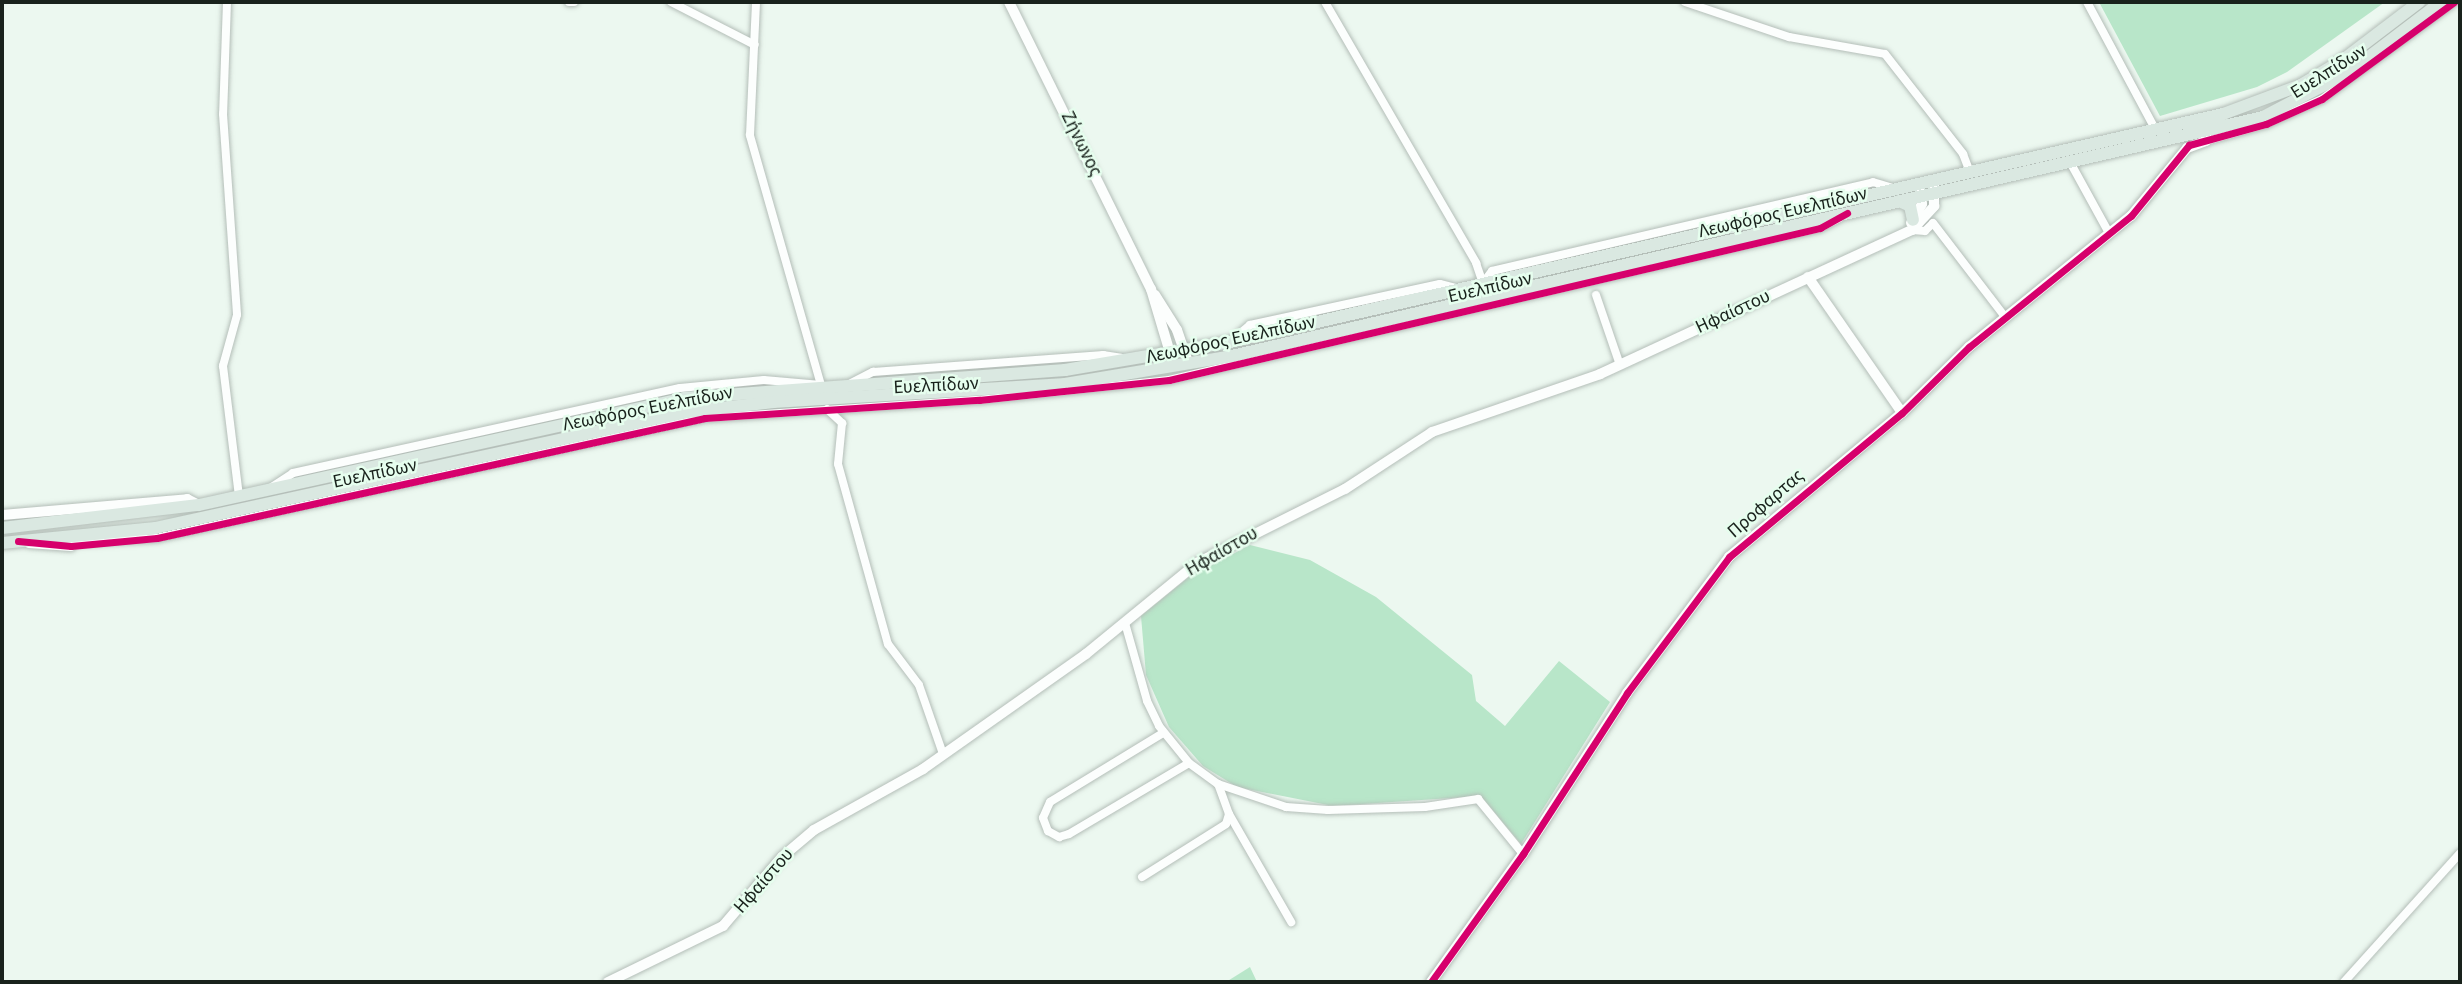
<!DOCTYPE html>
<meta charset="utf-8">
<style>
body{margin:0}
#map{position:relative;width:2462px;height:984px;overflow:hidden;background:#ecf8f0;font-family:"Source Sans 3",sans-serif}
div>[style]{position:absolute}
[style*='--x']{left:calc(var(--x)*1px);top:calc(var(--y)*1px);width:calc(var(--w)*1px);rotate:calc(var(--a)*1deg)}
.green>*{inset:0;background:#b8e6c9}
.roads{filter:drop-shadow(0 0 2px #b4beb8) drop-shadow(0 0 2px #b4beb8)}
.minor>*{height:8px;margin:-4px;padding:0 4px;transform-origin:4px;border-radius:4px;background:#fcfefd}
.tertiary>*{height:10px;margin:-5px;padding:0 5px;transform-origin:5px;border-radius:5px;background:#fcfefd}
.primary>*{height:12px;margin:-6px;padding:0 6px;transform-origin:6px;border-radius:6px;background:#dae8e1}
.cycleway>*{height:7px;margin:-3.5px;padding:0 3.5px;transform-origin:3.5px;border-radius:3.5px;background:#d6006c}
span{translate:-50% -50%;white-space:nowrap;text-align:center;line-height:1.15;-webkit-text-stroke:5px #e6feee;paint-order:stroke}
.street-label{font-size:19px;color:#19221c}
.frame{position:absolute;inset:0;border:4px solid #19221c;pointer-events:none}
</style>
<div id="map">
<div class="green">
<i style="clip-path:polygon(2099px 2px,2385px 2px,2287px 72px,2257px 87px,2160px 116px)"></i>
<i style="clip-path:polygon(1250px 545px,1310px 560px,1376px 597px,1472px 675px,1476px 701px,1505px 726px,1559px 661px,1610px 702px,1521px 844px,1481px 796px,1333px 806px,1237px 787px,1203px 766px,1169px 727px,1146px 675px,1141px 616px,1189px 577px)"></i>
<i style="clip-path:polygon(1250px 967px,1257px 982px,1226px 982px)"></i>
</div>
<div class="roads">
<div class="minor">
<i style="--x:227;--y:2;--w:112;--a:92"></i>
<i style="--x:223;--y:114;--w:201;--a:86"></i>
<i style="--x:237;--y:315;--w:53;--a:105.4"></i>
<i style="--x:223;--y:366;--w:132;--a:83"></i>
<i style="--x:569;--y:2;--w:5;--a:0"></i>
<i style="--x:671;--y:2;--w:94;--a:27.1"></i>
<i style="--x:1325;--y:2;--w:302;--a:59.9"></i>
<i style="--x:1476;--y:263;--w:21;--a:71"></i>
<i style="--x:1685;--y:2;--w:110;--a:18.6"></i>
<i style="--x:1789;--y:37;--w:97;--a:10"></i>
<i style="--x:1885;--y:54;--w:127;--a:52"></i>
<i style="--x:1963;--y:154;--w:17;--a:69"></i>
<i style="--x:2087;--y:2;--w:144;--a:61.8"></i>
<i style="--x:2206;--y:141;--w:62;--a:-15.8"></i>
<i style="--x:2266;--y:124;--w:61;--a:-24.1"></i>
<i style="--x:2322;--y:99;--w:164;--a:-36.3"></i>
<i style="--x:2070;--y:162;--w:81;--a:61.2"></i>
<i style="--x:1912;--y:230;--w:13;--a:4"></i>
<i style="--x:1925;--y:231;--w:11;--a:-45"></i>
<i style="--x:1933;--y:223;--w:118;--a:52.5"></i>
<i style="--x:1483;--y:283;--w:15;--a:-53"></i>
<i style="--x:1492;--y:271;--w:391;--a:-13.1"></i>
<i style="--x:1873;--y:182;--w:21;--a:17"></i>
<i style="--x:1596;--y:295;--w:74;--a:71.1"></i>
<i style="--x:1231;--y:341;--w:25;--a:-40"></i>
<i style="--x:1250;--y:325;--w:194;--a:-12.2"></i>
<i style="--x:1440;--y:284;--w:16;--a:14"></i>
<i style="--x:851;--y:383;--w:25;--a:-27"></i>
<i style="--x:873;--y:372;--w:231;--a:-4.2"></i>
<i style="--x:1103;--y:355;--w:18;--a:9"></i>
<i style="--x:827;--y:409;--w:21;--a:43"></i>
<i style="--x:842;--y:423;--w:41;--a:95.6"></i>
<i style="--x:838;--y:464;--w:187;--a:74.5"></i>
<i style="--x:888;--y:644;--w:51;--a:52.9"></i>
<i style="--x:919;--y:685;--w:73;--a:70.8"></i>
<i style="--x:270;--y:488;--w:27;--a:-33"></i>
<i style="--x:293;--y:473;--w:396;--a:-12.4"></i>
<i style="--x:680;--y:388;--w:84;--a:-5.4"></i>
<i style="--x:764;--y:380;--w:57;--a:5"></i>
<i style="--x:821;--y:385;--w:260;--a:-105.9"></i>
<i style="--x:750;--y:135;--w:133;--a:-87.4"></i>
<i style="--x:71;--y:543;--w:86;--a:-3.3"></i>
<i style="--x:157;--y:538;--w:561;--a:-12.35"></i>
<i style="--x:705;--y:418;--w:275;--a:-3.8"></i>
<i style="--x:979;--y:400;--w:191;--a:-6"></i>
<i style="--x:1169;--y:380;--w:669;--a:-13.14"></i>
<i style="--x:1820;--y:228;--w:22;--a:-27"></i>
<i style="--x:1125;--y:623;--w:81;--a:74.2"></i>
<i style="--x:1147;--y:701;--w:28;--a:64"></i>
<i style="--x:1159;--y:726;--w:48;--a:51"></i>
<i style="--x:1189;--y:763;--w:36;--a:36"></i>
<i style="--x:1218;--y:784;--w:72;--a:18.7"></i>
<i style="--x:1286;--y:807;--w:42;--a:4.1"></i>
<i style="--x:1328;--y:810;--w:97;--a:-1.8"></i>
<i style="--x:1425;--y:807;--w:54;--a:-8.6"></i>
<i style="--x:1478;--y:799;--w:71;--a:50.7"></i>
<i style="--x:1163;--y:733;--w:132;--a:148.6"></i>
<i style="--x:1050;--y:802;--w:17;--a:114"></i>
<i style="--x:1043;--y:818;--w:14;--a:69"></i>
<i style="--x:1048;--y:831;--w:13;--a:29"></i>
<i style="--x:1059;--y:837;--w:10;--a:-17"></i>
<i style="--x:1069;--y:834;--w:139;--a:-30.6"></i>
<i style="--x:1229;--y:814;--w:125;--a:60.1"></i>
<i style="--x:1142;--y:877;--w:99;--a:-32.2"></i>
<i style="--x:1226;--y:824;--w:10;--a:-73"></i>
<i style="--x:1229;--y:814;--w:32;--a:-110"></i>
<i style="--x:2344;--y:982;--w:173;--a:-48"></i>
</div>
<div class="tertiary">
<i style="--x:1009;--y:2;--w:320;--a:63.7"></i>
<i style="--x:1151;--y:289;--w:70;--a:73.4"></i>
<i style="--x:1911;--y:223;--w:22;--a:-60"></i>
<i style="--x:1922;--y:204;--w:15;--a:-98"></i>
<i style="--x:1808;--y:277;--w:165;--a:55.3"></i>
<i style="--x:1155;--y:295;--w:41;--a:57.8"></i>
<i style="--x:1177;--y:330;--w:36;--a:71"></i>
<i style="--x:2;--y:515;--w:186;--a:-4.9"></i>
<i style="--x:187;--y:499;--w:13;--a:27"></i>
<i style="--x:29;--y:543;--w:42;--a:4.1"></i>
<i style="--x:608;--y:982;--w:128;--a:-26"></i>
<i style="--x:723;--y:926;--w:91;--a:-49.5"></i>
<i style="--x:782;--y:857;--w:42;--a:-40.2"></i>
<i style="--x:814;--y:830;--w:125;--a:-29.2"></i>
<i style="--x:923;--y:769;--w:199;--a:-35.2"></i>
<i style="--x:1086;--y:654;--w:144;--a:-39.3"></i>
<i style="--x:1197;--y:563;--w:165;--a:-26.6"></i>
<i style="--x:1345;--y:489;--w:104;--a:-33.2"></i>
<i style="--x:1432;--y:432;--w:178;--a:-19"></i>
<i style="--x:1600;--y:374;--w:344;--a:-24.8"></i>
<i style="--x:1912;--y:230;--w:33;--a:-47"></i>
<i style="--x:1934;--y:206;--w:20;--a:-90"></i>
<i style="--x:1431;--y:982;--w:158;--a:-54.3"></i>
<i style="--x:1523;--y:854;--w:192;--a:-57.1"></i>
<i style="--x:1627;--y:693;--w:170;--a:-53.1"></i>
<i style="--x:1729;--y:557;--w:225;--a:-39.8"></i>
<i style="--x:1902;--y:413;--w:94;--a:-44.6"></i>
<i style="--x:1969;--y:347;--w:208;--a:-39"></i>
<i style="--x:2131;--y:216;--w:88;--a:-50.5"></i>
<i style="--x:2187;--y:148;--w:20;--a:-20"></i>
<i style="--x:2206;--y:141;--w:8;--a:-90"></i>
</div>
<div class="primary">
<i style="--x:1899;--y:201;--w:12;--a:24"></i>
<i style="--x:1910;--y:206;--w:14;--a:78"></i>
<i style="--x:2;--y:528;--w:198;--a:-6.7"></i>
<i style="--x:199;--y:505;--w:497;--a:-12.4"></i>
<i style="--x:684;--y:398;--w:382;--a:-4.2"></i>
<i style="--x:1065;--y:370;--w:167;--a:-9.6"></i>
<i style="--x:1230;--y:342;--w:1019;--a:-12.93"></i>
<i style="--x:2223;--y:114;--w:83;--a:-20.4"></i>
<i style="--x:2301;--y:85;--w:49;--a:-30.8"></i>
<i style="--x:2343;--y:60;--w:96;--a:-37.3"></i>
<i style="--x:2;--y:543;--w:154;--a:-5.6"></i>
<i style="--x:155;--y:528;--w:544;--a:-12.3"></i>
<i style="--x:687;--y:412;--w:87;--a:-6.6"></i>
<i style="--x:773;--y:402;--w:293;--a:-3.5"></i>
<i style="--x:1065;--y:384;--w:169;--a:-9.5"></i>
<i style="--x:1232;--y:356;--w:1058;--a:-13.05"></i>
<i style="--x:2263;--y:117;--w:97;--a:-27.6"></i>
<i style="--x:2349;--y:72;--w:116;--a:-37.3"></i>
</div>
</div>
<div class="cycleway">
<i style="--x:18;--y:541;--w:53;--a:5.4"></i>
<i style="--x:71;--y:546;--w:86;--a:-5.3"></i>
<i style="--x:157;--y:538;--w:561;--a:-12.35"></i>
<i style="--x:705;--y:418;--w:275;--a:-3.8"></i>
<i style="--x:979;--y:400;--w:191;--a:-6"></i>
<i style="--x:1169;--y:380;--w:669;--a:-13.14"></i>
<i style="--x:1820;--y:228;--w:31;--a:-29"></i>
<i style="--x:1431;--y:982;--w:158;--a:-54.3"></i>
<i style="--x:1523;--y:854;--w:192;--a:-57.1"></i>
<i style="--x:1627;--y:693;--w:170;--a:-53.1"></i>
<i style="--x:1729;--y:557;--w:225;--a:-39.8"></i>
<i style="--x:1902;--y:413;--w:94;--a:-44.6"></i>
<i style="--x:1969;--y:347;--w:208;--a:-39"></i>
<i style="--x:2131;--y:216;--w:92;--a:-50.8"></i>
<i style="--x:2189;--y:145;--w:80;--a:-15.3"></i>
<i style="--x:2266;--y:124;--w:61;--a:-24.1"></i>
<i style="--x:2322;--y:99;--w:164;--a:-36.3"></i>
</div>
<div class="street-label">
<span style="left:2329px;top:72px;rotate:-32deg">Ευελπίδων</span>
<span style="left:1081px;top:144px;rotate:64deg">Ζήνωνος</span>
<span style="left:1783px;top:213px;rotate:-13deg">Λεωφόρος Ευελπίδων</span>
<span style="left:1490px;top:288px;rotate:-13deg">Ευελπίδων</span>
<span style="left:1733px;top:312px;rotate:-25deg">Ηφαίστου</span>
<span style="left:1231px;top:340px;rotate:-12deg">Λεωφόρος Ευελπίδων</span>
<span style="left:936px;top:386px;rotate:-3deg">Ευελπίδων</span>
<span style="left:648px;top:409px;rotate:-11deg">Λεωφόρος Ευελπίδων</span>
<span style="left:375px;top:474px;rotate:-12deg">Ευελπίδων</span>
<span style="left:1766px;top:504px;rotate:-41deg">Προφαρτας</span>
<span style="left:1222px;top:552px;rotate:-30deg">Ηφαίστου</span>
<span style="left:764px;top:881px;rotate:-49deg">Ηφαίστου</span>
</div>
<div class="frame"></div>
</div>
